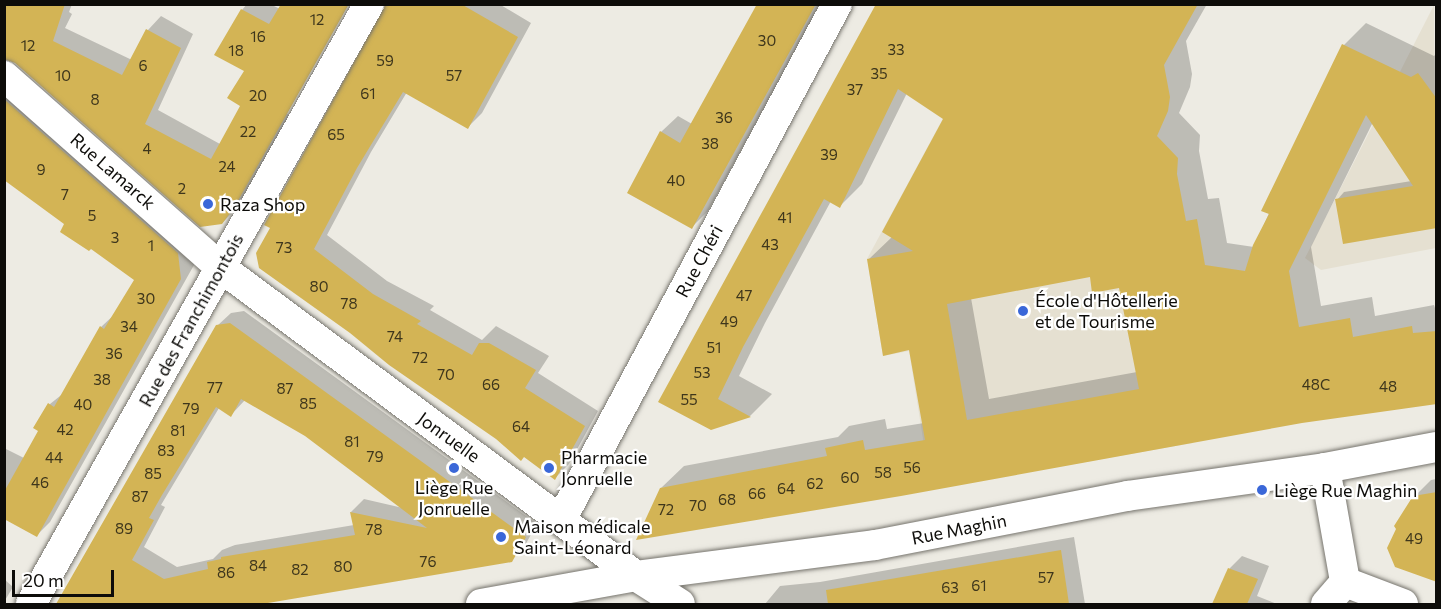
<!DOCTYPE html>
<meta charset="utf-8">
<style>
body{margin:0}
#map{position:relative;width:1441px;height:609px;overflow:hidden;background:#edebe3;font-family:Commissioner,sans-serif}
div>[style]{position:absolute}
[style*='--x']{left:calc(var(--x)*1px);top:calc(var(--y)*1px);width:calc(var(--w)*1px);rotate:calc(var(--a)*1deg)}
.built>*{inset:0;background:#e5e0d1}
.shadow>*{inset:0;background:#0003}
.building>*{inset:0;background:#d3b455}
.roads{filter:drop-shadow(0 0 2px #76746d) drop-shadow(0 0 2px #76746d)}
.street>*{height:30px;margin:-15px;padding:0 15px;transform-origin:15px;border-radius:15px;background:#fff}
.dots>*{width:16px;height:16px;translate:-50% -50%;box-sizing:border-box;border:3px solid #fff;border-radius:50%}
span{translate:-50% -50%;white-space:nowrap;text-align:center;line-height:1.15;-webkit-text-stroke:4.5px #fff;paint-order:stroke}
.number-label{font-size:15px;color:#3e361c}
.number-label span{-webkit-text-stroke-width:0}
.street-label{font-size:18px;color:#0d0c09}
.poi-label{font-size:18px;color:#0d0c09}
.left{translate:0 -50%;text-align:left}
.frame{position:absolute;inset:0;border:6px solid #0d0c09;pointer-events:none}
.scale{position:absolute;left:12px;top:570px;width:102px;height:27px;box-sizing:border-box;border:3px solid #0d0c09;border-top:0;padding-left:8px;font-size:18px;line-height:21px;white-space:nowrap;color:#0d0c09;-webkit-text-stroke:4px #fff;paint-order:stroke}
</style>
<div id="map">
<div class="built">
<i style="clip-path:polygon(1434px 5px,1436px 248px,1321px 270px,1305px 258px)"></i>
<i style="clip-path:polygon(948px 109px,1110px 175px,1193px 443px,931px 489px,909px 351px,883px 356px,867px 259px)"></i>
</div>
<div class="shadow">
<i style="clip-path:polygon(4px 4px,72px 4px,69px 12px,72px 14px,65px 28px,132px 60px,148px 30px,161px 16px,193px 34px,158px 110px,220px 144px,242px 105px,246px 71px,242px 10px,247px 4px,270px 4px,280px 9px,286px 113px,291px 116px,236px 209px,222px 223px,16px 61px)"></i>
<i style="clip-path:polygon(400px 4px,499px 4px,531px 23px,482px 113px,468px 127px,407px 92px,371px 152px,327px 235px,387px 281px,434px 306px,430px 310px,482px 340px,496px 326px,549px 356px,538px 373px,598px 411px,569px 464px,555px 478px,261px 267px)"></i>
<i style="clip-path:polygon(758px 4px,821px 4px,708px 211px,692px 227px,661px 132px,678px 116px,692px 124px)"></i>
<i style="clip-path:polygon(evenodd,877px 4px,1207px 4px,1186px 41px,1192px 74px,1190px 87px,1179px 113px,1200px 135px,1199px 151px,1208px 199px,1219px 198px,1227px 243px,1254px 247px,1344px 45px,1366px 23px,1434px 56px,1436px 54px,1436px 144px,1373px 122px,1311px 247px,1321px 306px,1372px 297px,1375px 316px,1434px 305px,1436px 311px,1436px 400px,661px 488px,684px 466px,838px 437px,849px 426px,885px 419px,887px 429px,924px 423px,910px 349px,869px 259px,892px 237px,945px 118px,907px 93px,862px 184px,840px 206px,831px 201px,765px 323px,739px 376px,772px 394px,750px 416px,711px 429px,660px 401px,877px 4px,1092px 275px,1120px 286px,1137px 372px,989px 399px,971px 298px,1092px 275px)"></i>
<i style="clip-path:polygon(4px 73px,191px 239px,194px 265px,50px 522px,37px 535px,4px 518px,4px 448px,26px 459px,40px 431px,50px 404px,65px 392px,101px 327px,116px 313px,136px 279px,4px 169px)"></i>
<i style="clip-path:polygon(1436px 177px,1436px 227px,1337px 200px,1344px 192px)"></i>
<i style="clip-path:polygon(evenodd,244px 311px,537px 524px,524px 547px,511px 560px,251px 604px,59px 604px,217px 326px,231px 313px,244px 311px,245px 400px,306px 434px,403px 508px,364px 499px,351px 512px,354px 525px,235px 545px,222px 550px,213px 559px,177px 567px,144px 547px,165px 507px,161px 505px,219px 408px,231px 415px,245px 400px)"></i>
<i style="clip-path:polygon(1436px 479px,1436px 582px,1414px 497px,1431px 480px)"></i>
<i style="clip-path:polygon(1074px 537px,1085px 604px,765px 604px,780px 586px,820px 582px)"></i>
<i style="clip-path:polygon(1242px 556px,1269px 566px,1257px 596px,1277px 604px,1214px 604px,1230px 568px)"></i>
<i style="clip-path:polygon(4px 579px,13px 587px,4px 602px)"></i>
</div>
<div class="building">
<i style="clip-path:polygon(4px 4px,65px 4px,53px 41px,122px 75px,146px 29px,181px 48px,145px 124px,211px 159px,240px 106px,227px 98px,244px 71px,214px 55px,241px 9px,269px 24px,281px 4px,349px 4px,234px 208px,222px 224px,200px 227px,15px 63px,4px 59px)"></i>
<i style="clip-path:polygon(386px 4px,461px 4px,518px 37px,468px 129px,403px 92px,357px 168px,314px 249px,373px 294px,421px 321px,417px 324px,472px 355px,479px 343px,489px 343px,536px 370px,525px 388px,585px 426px,555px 480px,524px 457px,521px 461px,496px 439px,389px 365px,350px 333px,259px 268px,256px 253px,270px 228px,264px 225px)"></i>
<i style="clip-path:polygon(757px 4px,816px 4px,692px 229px,627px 193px,660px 131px,680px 143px)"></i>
<i style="clip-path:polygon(evenodd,876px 4px,1198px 4px,1164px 65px,1170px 97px,1168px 111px,1157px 136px,1178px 158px,1177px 174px,1186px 221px,1197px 219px,1205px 265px,1245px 271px,1253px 245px,1269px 214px,1261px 211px,1342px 44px,1411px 77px,1418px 73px,1437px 99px,1437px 228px,1343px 244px,1335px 199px,1413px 186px,1366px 115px,1289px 271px,1299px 327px,1350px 318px,1353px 337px,1412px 326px,1413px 333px,1437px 331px,1437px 404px,1302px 423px,901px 496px,636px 540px,660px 488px,827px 456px,825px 448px,863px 440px,865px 450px,925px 440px,909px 350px,883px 356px,867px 259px,913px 251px,882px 232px,943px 119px,898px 89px,840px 208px,824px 199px,743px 347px,718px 399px,751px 417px,711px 430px,658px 402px,876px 4px,1090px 277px,1092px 293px,1119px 288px,1139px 389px,967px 420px,947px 304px,1090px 277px)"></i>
<i style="clip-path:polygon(4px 99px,178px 253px,181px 279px,37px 537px,4px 519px,4px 492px,38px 431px,33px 428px,48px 403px,54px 407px,100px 326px,104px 329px,134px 280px,91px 249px,89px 251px,60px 232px,64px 224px,4px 180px)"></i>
<i style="clip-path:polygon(evenodd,230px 323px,526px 537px,512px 562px,262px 604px,56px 604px,216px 325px,230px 323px,241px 399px,305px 436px,427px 528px,350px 512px,355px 535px,221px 557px,221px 559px,207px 562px,208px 569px,164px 579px,132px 560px,154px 520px,149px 518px,162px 495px,216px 407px,231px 417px,241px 399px)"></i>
<i style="clip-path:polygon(1437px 492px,1437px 582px,1395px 567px,1387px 548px,1396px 529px,1394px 526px,1413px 496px)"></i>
<i style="clip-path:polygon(1061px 550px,1069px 604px,828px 604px,826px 590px)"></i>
<i style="clip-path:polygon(1228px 568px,1258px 579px,1247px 604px,1212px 604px)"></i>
</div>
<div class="roads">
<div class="street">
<i style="--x:4;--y:76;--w:288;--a:41.5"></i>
<i style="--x:220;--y:267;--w:518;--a:36.6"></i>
<i style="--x:636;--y:576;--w:52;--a:32.5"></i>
<i style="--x:1325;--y:468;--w:116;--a:80"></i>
<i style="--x:562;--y:518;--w:583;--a:-61.85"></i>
<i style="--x:1345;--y:582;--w:62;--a:20.8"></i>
<i style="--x:31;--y:604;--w:689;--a:-60.61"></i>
<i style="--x:481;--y:604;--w:158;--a:-10.2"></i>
<i style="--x:636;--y:576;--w:241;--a:-7.4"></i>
<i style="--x:875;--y:545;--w:257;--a:-11"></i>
<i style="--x:1127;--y:496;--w:200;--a:-8"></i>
<i style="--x:1325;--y:468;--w:113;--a:-10.7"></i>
<i style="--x:1326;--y:604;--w:29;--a:-49"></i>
</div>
</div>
<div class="dots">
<i style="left:208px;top:204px;background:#3a67d8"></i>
<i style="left:1023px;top:311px;background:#3a67d8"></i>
<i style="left:454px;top:468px;background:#3a67d8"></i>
<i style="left:549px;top:468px;background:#3a67d8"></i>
<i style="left:1262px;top:490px;background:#3a67d8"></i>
<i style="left:501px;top:537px;background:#3a67d8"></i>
</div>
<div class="number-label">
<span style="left:317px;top:20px">12</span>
<span style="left:258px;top:37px">16</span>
<span style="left:767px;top:41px">30</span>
<span style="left:28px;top:46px">12</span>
<span style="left:896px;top:50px">33</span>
<span style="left:236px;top:51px">18</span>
<span style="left:385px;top:61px">59</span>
<span style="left:143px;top:66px">6</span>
<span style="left:879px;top:74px">35</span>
<span style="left:63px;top:76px">10</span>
<span style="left:454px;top:76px">57</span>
<span style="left:855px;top:90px">37</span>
<span style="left:368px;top:94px">61</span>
<span style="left:258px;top:96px">20</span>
<span style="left:95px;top:100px">8</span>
<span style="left:724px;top:118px">36</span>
<span style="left:248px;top:132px">22</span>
<span style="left:336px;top:135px">65</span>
<span style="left:710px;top:144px">38</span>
<span style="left:147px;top:149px">4</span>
<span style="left:829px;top:155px">39</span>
<span style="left:227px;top:167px">24</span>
<span style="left:41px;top:170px">9</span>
<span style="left:676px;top:181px">40</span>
<span style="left:182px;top:189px">2</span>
<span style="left:65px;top:195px">7</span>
<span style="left:92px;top:216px">5</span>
<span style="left:785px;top:218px">41</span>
<span style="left:115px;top:238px">3</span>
<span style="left:770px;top:245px">43</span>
<span style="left:151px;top:246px">1</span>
<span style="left:284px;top:248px">73</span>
<span style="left:319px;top:287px">80</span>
<span style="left:744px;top:296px">47</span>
<span style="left:146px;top:299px">30</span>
<span style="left:349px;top:304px">78</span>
<span style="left:729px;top:322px">49</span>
<span style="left:129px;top:327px">34</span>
<span style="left:395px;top:337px">74</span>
<span style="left:714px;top:348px">51</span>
<span style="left:114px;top:354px">36</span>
<span style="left:420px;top:358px">72</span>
<span style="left:702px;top:373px">53</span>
<span style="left:446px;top:375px">70</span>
<span style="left:102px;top:380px">38</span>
<span style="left:491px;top:385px">66</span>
<span style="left:1316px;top:385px">48C</span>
<span style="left:1388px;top:387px">48</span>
<span style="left:215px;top:388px">77</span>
<span style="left:285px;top:389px">87</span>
<span style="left:689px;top:400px">55</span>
<span style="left:308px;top:404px">85</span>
<span style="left:83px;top:405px">40</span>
<span style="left:191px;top:409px">79</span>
<span style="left:521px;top:427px">64</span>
<span style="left:65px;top:430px">42</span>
<span style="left:178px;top:431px">81</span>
<span style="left:352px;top:442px">81</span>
<span style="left:166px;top:451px">83</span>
<span style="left:375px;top:457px">79</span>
<span style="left:54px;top:458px">44</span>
<span style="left:912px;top:468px">56</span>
<span style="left:883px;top:473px">58</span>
<span style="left:153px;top:474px">85</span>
<span style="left:850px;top:478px">60</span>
<span style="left:40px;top:483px">46</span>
<span style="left:815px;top:484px">62</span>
<span style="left:786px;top:489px">64</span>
<span style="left:757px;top:494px">66</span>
<span style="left:140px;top:497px">87</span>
<span style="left:727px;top:500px">68</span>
<span style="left:698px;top:506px">70</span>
<span style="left:666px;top:510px">72</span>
<span style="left:124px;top:529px">89</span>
<span style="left:374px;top:530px">78</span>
<span style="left:1414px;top:539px">49</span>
<span style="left:428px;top:562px">76</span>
<span style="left:258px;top:566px">84</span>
<span style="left:343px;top:567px">80</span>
<span style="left:300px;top:570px">82</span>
<span style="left:226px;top:573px">86</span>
<span style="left:1046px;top:578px">57</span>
<span style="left:979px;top:586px">61</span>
<span style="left:950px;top:588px">63</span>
</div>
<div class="street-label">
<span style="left:113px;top:171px;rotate:41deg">Rue Lamarck</span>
<span style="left:699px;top:261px;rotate:-62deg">Rue Chéri</span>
<span style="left:191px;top:320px;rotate:-61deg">Rue des Franchimontois</span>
<span style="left:449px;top:437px;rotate:36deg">Jonruelle</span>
<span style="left:959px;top:529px;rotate:-11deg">Rue Maghin</span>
</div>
<div class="poi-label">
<span class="left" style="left:220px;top:204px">Raza Shop</span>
<span class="left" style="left:1035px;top:311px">École d'Hôtellerie<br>et de Tourisme</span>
<span class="left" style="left:561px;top:468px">Pharmacie<br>Jonruelle</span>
<span style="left:454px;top:498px">Liège Rue<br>Jonruelle</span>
<span class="left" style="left:1274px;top:490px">Liège Rue Maghin</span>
<span class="left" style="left:514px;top:537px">Maison médicale<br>Saint-Léonard</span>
</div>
<div class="frame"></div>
<div class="scale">20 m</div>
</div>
